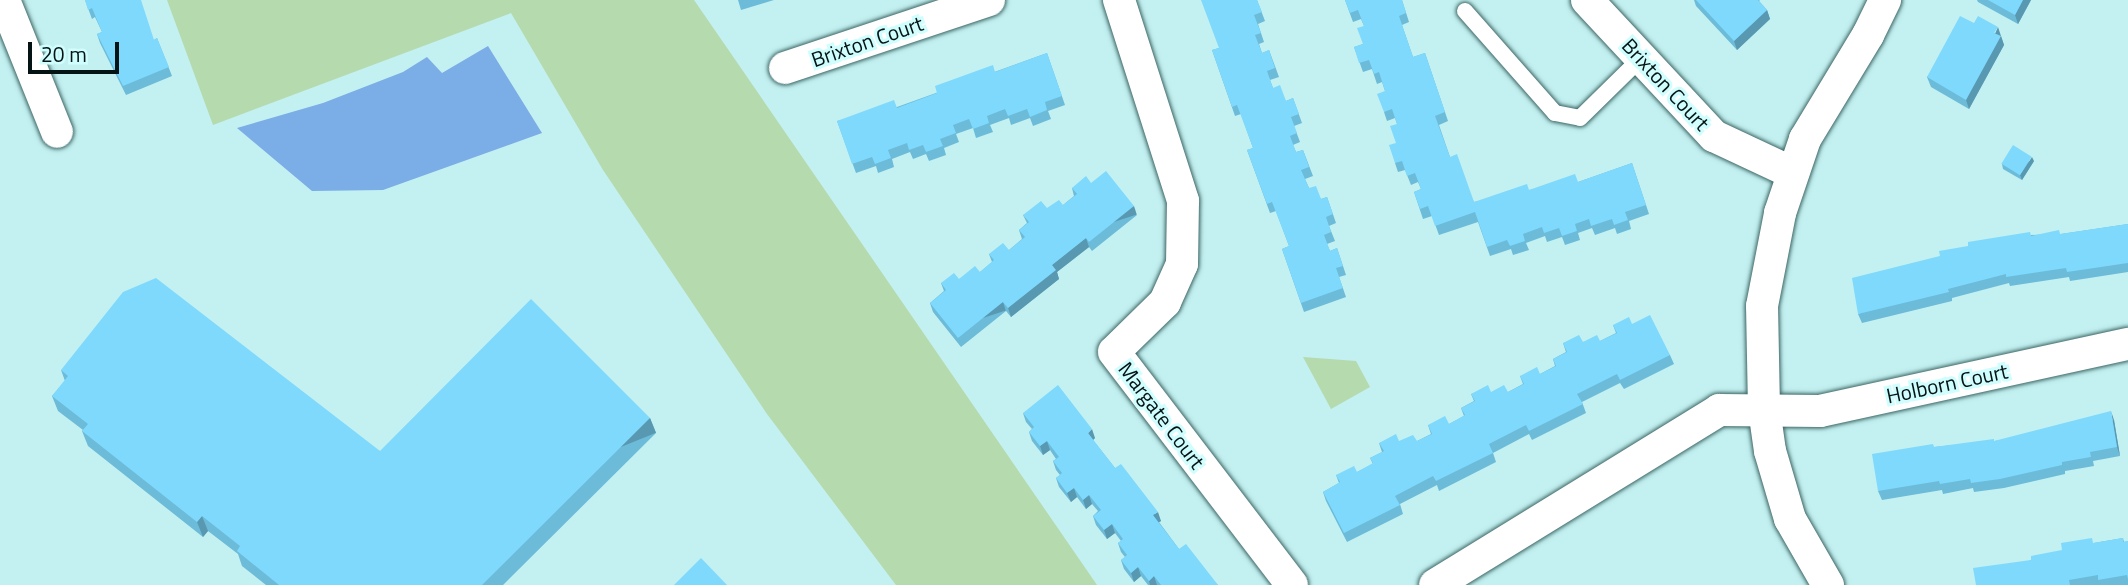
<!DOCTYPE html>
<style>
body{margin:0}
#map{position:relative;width:2128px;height:585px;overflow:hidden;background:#c3f0f0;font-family:"Titillium Web",sans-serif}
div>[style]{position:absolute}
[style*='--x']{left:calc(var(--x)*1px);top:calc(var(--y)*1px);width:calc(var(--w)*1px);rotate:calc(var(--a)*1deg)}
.green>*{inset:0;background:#b5daae}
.water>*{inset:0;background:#7bade7}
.roads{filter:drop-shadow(0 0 2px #3d6666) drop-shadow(0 0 2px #3d6666)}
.lane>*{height:16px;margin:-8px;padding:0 8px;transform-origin:8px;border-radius:8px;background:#fff}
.street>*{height:32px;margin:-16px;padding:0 16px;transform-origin:16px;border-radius:16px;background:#fff}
.wall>*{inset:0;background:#6cbbd9}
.shaded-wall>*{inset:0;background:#5898b0;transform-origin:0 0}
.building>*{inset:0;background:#7ed9fc;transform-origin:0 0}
span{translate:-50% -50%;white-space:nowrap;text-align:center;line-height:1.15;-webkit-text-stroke:6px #d0fdfd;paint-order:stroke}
.street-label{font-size:21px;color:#041314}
.scale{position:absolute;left:28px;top:42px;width:91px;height:32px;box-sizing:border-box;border:4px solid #041314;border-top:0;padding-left:9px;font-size:21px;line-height:24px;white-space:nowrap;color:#041314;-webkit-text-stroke:5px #d0fdfd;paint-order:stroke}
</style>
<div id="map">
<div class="green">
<i style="clip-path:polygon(167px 0,694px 0,1097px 585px,896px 585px,767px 414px,603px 170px,511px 13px,213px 125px)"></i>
<i style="clip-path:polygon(1303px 357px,1356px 361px,1370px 387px,1331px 409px)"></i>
</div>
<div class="water">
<i style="clip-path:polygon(488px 46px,542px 133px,383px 190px,312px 191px,237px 128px,323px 103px,403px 72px,427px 57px,442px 73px)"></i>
</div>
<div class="roads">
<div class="lane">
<i style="--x:1465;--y:11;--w:136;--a:48.6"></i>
<i style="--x:1555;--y:113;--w:25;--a:11"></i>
<i style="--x:1580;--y:118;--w:86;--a:-44.5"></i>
</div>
<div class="street">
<i style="--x:4;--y:0;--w:142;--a:68.1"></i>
<i style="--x:1119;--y:0;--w:211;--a:72.3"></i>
<i style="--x:1183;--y:201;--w:63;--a:90.9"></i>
<i style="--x:1182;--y:264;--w:42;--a:114.1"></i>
<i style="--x:1165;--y:302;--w:71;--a:135.6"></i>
<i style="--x:1114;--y:352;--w:293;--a:52.6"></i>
<i style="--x:1587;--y:0;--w:186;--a:47"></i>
<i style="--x:1714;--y:136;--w:87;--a:25.1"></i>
<i style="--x:785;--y:68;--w:215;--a:-18.4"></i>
<i style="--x:1435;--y:585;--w:334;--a:-31.6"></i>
<i style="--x:1719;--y:410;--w:101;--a:0.6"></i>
<i style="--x:1820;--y:411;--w:315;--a:-12.3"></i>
<i style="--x:1828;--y:585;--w:76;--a:-119.9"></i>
<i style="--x:1790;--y:519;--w:71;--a:-106.4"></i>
<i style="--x:1770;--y:451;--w:42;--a:-98.1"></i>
<i style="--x:1764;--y:409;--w:103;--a:-91.1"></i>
<i style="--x:1762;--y:306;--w:95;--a:-79"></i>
<i style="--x:1780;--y:213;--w:78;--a:-71.3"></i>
<i style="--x:1805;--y:139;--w:122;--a:-58.8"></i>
<i style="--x:1868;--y:35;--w:39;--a:-64"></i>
</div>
</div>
<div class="wall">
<i style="clip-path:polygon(85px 0,154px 40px,157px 38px,172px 76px,126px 95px,100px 43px,97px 34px,102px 32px,95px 17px,92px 19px)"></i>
<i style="clip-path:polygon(738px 0,774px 0,741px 10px)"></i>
<i style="clip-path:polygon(1257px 0,1265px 21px,1258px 24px,1264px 42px,1259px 44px,1262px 53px,1269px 50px,1279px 77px,1270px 80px,1273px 88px,1286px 101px,1293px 98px,1302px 123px,1294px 126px,1300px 142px,1293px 145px,1296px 152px,1303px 150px,1313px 176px,1305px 179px,1309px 188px,1321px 199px,1327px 197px,1336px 223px,1329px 226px,1335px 241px,1327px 244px,1330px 251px,1337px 248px,1346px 275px,1339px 277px,1346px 297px,1304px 312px,1282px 249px,1289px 246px,1276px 211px,1270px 213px,1247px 150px,1253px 148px,1241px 114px,1235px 116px,1212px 50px,1219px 48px)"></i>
<i style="clip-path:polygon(1345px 0,1402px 0,1409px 22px,1402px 25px,1413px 57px,1425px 53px,1448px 121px,1439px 125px,1450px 157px,1474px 202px,1529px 190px,1578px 182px,1632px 163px,1649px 214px,1629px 221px,1631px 229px,1617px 234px,1615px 228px,1595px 235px,1592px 228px,1578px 233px,1580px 240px,1565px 245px,1562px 237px,1547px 242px,1545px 236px,1526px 243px,1529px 250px,1513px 255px,1511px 249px,1490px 256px,1478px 222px,1439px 235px,1432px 216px,1423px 219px,1414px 192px,1421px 189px,1418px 182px,1411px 185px,1405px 170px,1398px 172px,1395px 163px,1397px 124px,1395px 118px,1387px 121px,1384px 112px,1385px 91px,1382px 82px,1377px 84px,1372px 69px,1363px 72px,1354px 47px,1363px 44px,1364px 26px,1361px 19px,1353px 22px)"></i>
<i style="clip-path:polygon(1694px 0,1760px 0,1759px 1px,1767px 10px,1770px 19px,1737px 50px,1696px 6px)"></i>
<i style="clip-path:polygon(1977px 0,2031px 0,2018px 24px,1978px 2px)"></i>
<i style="clip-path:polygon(1974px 23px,2001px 36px,2004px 45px,1969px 109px,1931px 87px,1927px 77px)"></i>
<i style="clip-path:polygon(1047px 53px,1065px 105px,1048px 111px,1051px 119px,1033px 126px,1030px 118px,1011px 125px,1009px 118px,990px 125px,993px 132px,976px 138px,973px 128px,956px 134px,959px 142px,944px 148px,946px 155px,929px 161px,926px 154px,913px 159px,910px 152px,892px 159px,894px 167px,878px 173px,876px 166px,856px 173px,837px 121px,897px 107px)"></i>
<i style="clip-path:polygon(2034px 161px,2022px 180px,2003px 169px,2002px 164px)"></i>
<i style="clip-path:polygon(1091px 183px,1137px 215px,1092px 251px,1089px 247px,1057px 272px,1059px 279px,1011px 317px,1006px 311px,961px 347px,933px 312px,930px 303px,944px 291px,941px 283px,959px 279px,980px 272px,992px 262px,989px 254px,1009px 250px,1022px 239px,1019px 230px,1027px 223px,1023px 215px,1063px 205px,1074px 196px,1072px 188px)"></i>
<i style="clip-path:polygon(2128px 224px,2128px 272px,2070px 281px,2069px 277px,2010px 286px,2009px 283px,1952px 298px,1952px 301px,1862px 323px,1858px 314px,2031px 235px,2061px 234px)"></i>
<i style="clip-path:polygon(1632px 324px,1670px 355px,1674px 364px,1624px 389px,1620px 383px,1582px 402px,1586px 413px,1532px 440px,1529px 434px,1493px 453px,1496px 462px,1439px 491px,1437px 485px,1400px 504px,1403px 514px,1347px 542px,1326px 501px,1323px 492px,1339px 483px,1336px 475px,1357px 472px,1373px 464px,1370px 458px,1382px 452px,1379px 443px,1417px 441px,1431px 434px,1428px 425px,1449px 424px,1464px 416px,1461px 408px,1474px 401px,1471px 394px,1491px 392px,1508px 392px,1523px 384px,1520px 376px,1540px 374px,1555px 366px,1553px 359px,1566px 352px,1563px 343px,1600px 341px,1616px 333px,1613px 325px)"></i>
<i style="clip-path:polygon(61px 370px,380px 451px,650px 418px,656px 433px,503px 585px,266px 585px,242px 566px,238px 554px,208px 531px,203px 537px,88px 446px,82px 431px,83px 430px,58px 411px,52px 396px,65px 381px)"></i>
<i style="clip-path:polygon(1023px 413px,1095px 438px,1093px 440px,1115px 468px,1161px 521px,1159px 522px,1179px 549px,1218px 585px,1148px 585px,1141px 576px,1134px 582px,1124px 569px,1121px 560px,1125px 557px,1121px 552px,1118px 543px,1121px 541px,1115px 533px,1107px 539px,1096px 525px,1093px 516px,1098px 511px,1092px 504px,1086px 509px,1077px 497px,1071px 502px,1059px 487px,1056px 478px,1060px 475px,1056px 470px,1053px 461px,1056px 459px,1050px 450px,1043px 455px,1032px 441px,1029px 432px,1032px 429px,1026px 422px)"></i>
<i style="clip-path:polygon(2114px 420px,2120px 456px,2093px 461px,2094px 466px,2065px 471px,2065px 474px,2004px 488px,1974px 492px,1973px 488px,1943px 494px,1942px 490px,1882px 500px,1878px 491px,1934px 447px,1995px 441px)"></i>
<i style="clip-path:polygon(2123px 538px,2124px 542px,2128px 541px,2128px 585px,1976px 585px,2031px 560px,2094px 543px)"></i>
</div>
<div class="shaded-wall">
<i style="clip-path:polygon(2023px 0,2031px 0,2018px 24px,2015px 15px)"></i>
<i style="clip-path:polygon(1767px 10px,1770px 19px,1737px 50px,1734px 41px)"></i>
<i style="clip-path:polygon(1998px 27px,2004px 45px,1969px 109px,1966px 100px)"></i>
<i style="clip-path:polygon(2032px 157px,2034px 161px,2022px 180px,2020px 175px)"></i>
<i style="left:1134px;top:206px;width:9px;height:58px;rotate:72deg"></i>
<i style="clip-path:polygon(1086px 238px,1089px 247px,1057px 272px,1059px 279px,1011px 317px,1008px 308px,1052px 265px)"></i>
<i style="left:1003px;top:302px;width:9px;height:58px;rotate:72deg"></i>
<i style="clip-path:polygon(2111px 411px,2114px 420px,2120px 456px,2117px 447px)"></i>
<i style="left:650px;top:418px;width:16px;height:237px;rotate:68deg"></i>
<i style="clip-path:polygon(1092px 429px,1095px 438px,1091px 442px,1088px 433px)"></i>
<i style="clip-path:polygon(1047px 441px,1050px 450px,1043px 455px,1040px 446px)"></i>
<i style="clip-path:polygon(1074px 488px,1077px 497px,1071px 502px,1067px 493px)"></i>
<i style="clip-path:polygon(1089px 495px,1092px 504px,1086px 509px,1083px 500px)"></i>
<i style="clip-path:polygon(1158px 512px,1161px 521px,1156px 524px,1153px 515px)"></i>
<i style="clip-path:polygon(202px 516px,208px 531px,203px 537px,197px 522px)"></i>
<i style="clip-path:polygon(1112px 524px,1115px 533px,1107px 539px,1104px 530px)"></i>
<i style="clip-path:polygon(1138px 567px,1141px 576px,1134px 582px,1131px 573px)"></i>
<i style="clip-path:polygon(1154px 576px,1157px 585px,1150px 585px,1149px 581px)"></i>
</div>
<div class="building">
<i style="clip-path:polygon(85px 0,141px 0,154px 40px,157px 38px,169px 67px,123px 86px,97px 34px,102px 32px,92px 8px,88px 10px)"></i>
<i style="clip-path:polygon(1201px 0,1257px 0,1262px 12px,1254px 15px,1261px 33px,1255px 35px,1262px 53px,1269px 50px,1275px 68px,1267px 71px,1273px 88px,1280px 85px,1286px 101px,1293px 98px,1299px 114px,1291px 117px,1297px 133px,1290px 136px,1296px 152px,1303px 150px,1309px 167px,1301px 170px,1309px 188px,1316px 186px,1321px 199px,1327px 197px,1333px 214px,1326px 217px,1331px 232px,1324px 235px,1330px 251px,1337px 248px,1343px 266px,1336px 268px,1343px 288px,1301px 303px,1282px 249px,1289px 246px,1272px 202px,1267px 204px,1247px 150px,1253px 148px,1237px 105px,1232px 107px,1212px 50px,1219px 48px)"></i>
<i style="clip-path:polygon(1345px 0,1402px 0,1406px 13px,1399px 16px,1413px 57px,1425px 53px,1445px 112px,1435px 116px,1450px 157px,1457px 154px,1474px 202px,1527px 184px,1529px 190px,1575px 174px,1578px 182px,1632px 163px,1646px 205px,1625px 212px,1628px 220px,1614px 225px,1612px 219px,1591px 226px,1589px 219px,1575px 224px,1577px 231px,1562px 236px,1559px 228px,1544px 233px,1542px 227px,1523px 234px,1525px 241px,1510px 246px,1507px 240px,1487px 247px,1475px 212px,1435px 226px,1428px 206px,1420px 209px,1414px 192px,1421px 189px,1415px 173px,1407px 176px,1402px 161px,1395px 163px,1389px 145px,1396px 143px,1390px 126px,1397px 124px,1392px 109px,1384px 112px,1377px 94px,1385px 91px,1379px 72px,1374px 74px,1369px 60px,1359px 63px,1354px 47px,1363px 44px,1357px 28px,1364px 26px,1358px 10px,1350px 13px)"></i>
<i style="clip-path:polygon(1696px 0,1758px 0,1767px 10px,1734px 41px)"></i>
<i style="clip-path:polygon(1988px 0,2023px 0,2015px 15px)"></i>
<i style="clip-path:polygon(1960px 16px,1974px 23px,1978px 16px,1998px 27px,1994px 33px,2001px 36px,1966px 100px,1927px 77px)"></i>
<i style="clip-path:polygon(1047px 53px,1062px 96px,1045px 102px,1047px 110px,1030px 117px,1027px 109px,1008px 116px,1005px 109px,987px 116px,989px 123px,973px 129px,969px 119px,953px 125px,956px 133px,940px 139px,943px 146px,926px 152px,923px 145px,909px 150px,907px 143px,888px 150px,891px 158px,875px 164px,872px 157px,852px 164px,837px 121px,894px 100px,897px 108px,937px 93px,935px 86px,993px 65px,995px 72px)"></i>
<i style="left:2013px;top:145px;width:22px;height:22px;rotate:32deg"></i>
<i style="clip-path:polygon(1106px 171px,1134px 206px,1089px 242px,1086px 238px,1052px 265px,1056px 270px,1008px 308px,1003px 302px,958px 338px,930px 303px,946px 290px,941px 283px,954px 273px,959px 279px,975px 266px,980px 272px,994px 260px,989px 254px,1003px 243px,1009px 250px,1025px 237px,1019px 230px,1029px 222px,1023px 215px,1041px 201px,1047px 208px,1059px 200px,1063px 205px,1077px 194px,1072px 188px,1086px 176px,1091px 183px)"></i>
<i style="clip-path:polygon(2128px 224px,2128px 263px,2067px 272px,2066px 268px,2006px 277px,2006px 274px,1948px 289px,1949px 292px,1858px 314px,1852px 278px,1940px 256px,1939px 251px,1968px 246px,1968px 242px,2030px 232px,2031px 236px,2059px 230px,2060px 234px)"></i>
<i style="clip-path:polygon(156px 278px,380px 451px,531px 299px,650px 418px,482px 585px,279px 585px,237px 551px,240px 546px,202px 516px,197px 522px,82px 431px,88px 424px,52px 396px,68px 376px,61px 370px,123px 292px)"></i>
<i style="clip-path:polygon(1650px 315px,1670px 355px,1620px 380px,1617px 374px,1577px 394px,1583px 404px,1529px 431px,1526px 425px,1489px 444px,1493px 453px,1436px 481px,1433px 476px,1395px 496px,1400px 505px,1344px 533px,1323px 492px,1340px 482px,1336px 475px,1354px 466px,1357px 472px,1373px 463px,1370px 458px,1384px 451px,1379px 443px,1396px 434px,1399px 441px,1413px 435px,1417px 441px,1432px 434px,1428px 425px,1445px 416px,1449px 424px,1465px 415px,1461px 408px,1475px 401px,1471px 394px,1488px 385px,1491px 392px,1504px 385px,1508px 392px,1524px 384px,1520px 376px,1537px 367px,1540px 374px,1556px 366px,1553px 359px,1567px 352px,1563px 343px,1579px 335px,1583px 342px,1597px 335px,1600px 341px,1617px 333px,1613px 325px,1629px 317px,1632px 324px)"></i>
<i style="clip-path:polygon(1058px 385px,1092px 429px,1088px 433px,1115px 468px,1121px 464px,1158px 512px,1153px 515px,1179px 549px,1186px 544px,1218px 585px,1161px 585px,1154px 576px,1149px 581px,1138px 567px,1131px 573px,1121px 560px,1127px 555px,1118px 543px,1123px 539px,1112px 524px,1104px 530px,1093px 516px,1101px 510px,1089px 495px,1083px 500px,1074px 488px,1067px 493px,1056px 478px,1062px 473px,1053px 461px,1059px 457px,1047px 441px,1040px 446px,1029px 432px,1034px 427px,1023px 413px)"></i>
<i style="clip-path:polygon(2111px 411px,2117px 447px,2090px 452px,2091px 457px,2062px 462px,2062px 465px,2000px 479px,1971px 483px,1970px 479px,1940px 484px,1939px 481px,1878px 491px,1872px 454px,1933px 444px,1934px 447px,1994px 439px,1994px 441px)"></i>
<i style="clip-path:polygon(2092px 538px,2093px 543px,2123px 538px,2123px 542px,2128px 541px,2128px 579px,2127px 575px,2098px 580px,2098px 575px,2069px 580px,2070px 585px,1976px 585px,1973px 568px,2031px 560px,2031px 556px,2062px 550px,2061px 543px)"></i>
<i style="clip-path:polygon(701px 558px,727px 585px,674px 585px)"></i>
</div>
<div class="street-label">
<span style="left:867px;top:41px;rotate:-19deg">Brixton Court</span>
<span style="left:1666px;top:84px;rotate:47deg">Brixton Court</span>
<span style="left:1947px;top:383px;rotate:-12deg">Holborn Court</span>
<span style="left:1162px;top:415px;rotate:53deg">Margate Court</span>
</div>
<div class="scale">20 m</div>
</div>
